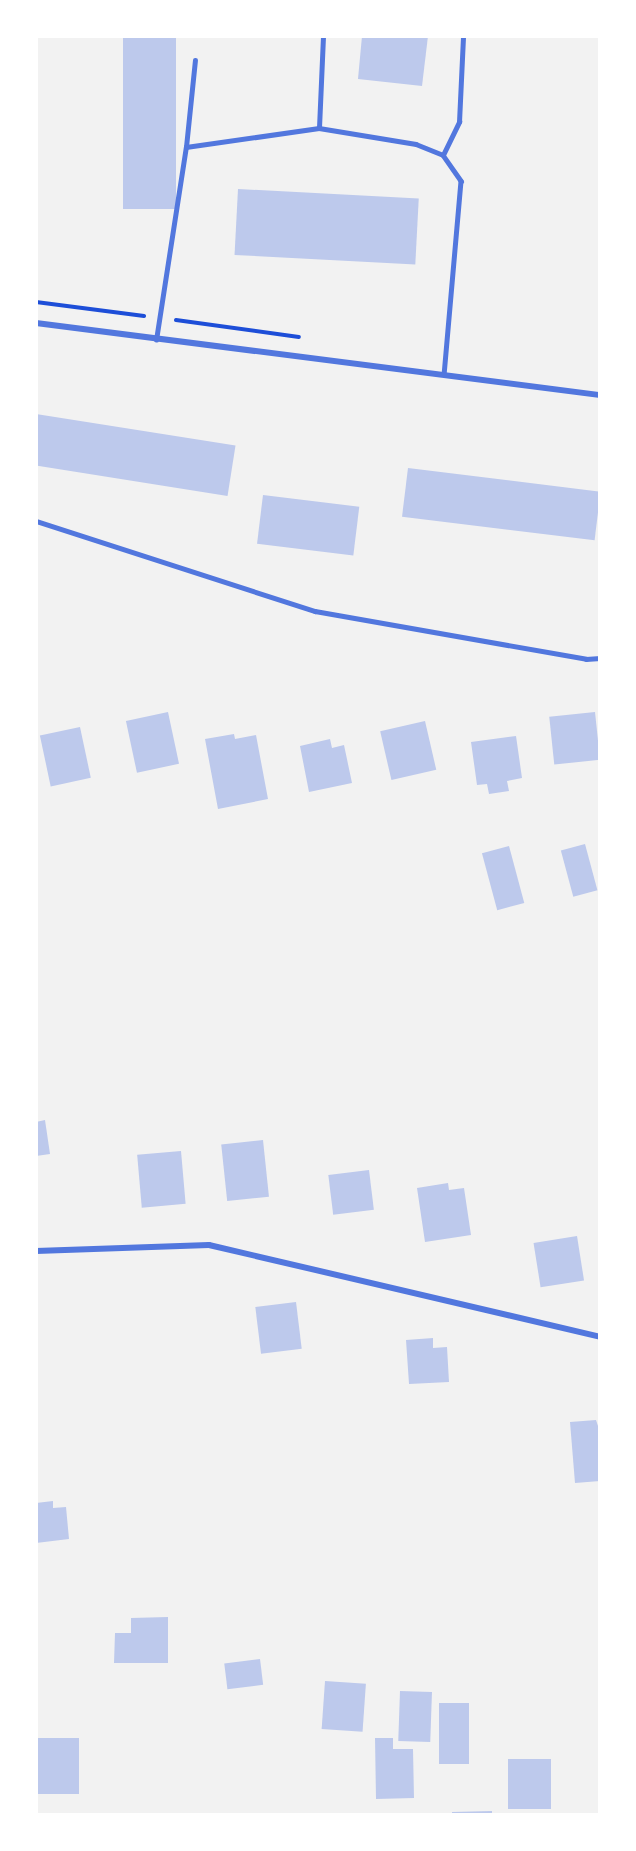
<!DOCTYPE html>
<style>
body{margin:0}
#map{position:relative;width:636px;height:1851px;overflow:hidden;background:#f2f2f2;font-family:"Fira Sans",sans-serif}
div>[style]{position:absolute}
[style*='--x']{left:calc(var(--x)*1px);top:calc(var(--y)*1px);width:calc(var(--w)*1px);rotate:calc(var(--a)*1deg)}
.building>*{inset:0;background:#bdc9ec;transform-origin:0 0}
.path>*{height:4px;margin:-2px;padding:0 2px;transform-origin:2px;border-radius:2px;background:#1d4ed8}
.service>*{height:4.5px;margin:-2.25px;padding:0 2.25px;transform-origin:2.25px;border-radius:2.25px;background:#5277de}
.minor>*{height:6px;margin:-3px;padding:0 3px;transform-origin:3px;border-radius:3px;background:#5277de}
span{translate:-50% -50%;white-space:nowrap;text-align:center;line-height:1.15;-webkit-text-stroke:4.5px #fff;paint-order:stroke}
.frame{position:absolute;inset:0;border:38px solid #fff;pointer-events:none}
</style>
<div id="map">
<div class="building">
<i style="left:123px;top:36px;width:53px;height:173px"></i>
<i style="clip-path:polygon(362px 36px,428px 36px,422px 86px,358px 79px)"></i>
<i style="left:238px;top:189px;width:181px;height:66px;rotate:3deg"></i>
<i style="left:36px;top:414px;width:202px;height:51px;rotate:9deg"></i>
<i style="left:408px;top:468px;width:194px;height:49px;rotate:7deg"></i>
<i style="left:263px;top:495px;width:97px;height:49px;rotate:7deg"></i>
<i style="left:168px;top:712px;width:53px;height:43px;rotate:78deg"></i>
<i style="left:595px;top:712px;width:48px;height:46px;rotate:84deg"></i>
<i style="left:425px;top:721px;width:50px;height:46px;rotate:77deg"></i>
<i style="left:80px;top:727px;width:52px;height:41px;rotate:78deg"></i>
<i style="clip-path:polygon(234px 734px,235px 739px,256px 735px,268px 799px,218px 809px,205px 739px)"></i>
<i style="clip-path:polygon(516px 736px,522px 778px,507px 781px,509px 791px,489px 794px,487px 784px,477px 785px,471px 742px)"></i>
<i style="clip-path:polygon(330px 739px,332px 748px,344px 745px,352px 783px,309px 792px,300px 746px)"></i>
<i style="left:585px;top:844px;width:48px;height:25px;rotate:75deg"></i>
<i style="left:509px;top:846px;width:59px;height:28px;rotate:75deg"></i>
<i style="clip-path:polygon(45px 1120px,50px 1154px,36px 1156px,36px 1122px)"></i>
<i style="left:263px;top:1140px;width:57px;height:42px;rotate:84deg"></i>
<i style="left:181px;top:1151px;width:53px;height:44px;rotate:85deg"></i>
<i style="left:369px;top:1170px;width:40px;height:41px;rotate:83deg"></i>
<i style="clip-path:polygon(448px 1183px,449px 1190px,464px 1188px,471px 1235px,425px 1242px,417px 1188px)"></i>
<i style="left:577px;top:1236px;width:45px;height:44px;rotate:81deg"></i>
<i style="left:296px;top:1302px;width:47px;height:41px;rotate:83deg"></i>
<i style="clip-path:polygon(433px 1338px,433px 1348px,447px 1347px,449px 1382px,409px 1384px,406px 1340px)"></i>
<i style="clip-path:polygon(596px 1420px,600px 1432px,600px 1481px,575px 1483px,570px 1422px)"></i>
<i style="clip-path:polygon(53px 1501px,53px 1508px,66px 1507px,69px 1539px,36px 1543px,36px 1503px)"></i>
<i style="clip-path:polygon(168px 1617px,168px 1663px,114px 1663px,115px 1633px,131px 1633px,131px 1618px)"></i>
<i style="left:260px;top:1659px;width:26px;height:36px;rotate:83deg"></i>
<i style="left:325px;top:1681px;width:41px;height:48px;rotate:4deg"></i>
<i style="left:400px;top:1691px;width:32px;height:50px;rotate:2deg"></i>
<i style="left:439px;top:1703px;width:30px;height:61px"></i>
<i style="left:36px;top:1738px;width:43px;height:56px"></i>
<i style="clip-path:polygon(375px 1738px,393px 1738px,393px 1749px,413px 1749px,414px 1798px,376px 1799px)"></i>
<i style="left:551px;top:1759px;width:50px;height:43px;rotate:90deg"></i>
<i style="clip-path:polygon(492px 1811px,492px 1815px,452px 1815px,452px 1812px)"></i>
</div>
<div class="path">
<i style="--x:36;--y:302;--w:109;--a:7.4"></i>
<i style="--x:176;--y:320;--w:124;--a:7.9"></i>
</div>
<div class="service">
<i style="--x:319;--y:128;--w:92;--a:-87.5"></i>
<i style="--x:186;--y:147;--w:134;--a:-8.1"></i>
<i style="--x:319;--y:128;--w:98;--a:9.4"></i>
<i style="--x:416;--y:144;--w:29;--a:22"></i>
<i style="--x:443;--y:155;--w:32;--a:55"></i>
<i style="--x:461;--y:181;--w:194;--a:95"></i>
<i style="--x:443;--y:155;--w:37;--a:-64"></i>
<i style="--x:459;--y:122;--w:86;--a:-87.3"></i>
<i style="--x:156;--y:340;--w:195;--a:-81.2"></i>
<i style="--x:186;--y:147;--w:87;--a:-84.1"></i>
<i style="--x:36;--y:521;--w:293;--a:17.9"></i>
<i style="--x:315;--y:611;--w:275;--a:10"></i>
<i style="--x:586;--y:659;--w:14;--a:-4"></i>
</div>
<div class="minor">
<i style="--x:36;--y:323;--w:569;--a:7.28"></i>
<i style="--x:36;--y:1251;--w:173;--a:-2"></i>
<i style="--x:209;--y:1245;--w:402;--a:13.2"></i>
</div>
<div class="frame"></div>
</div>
